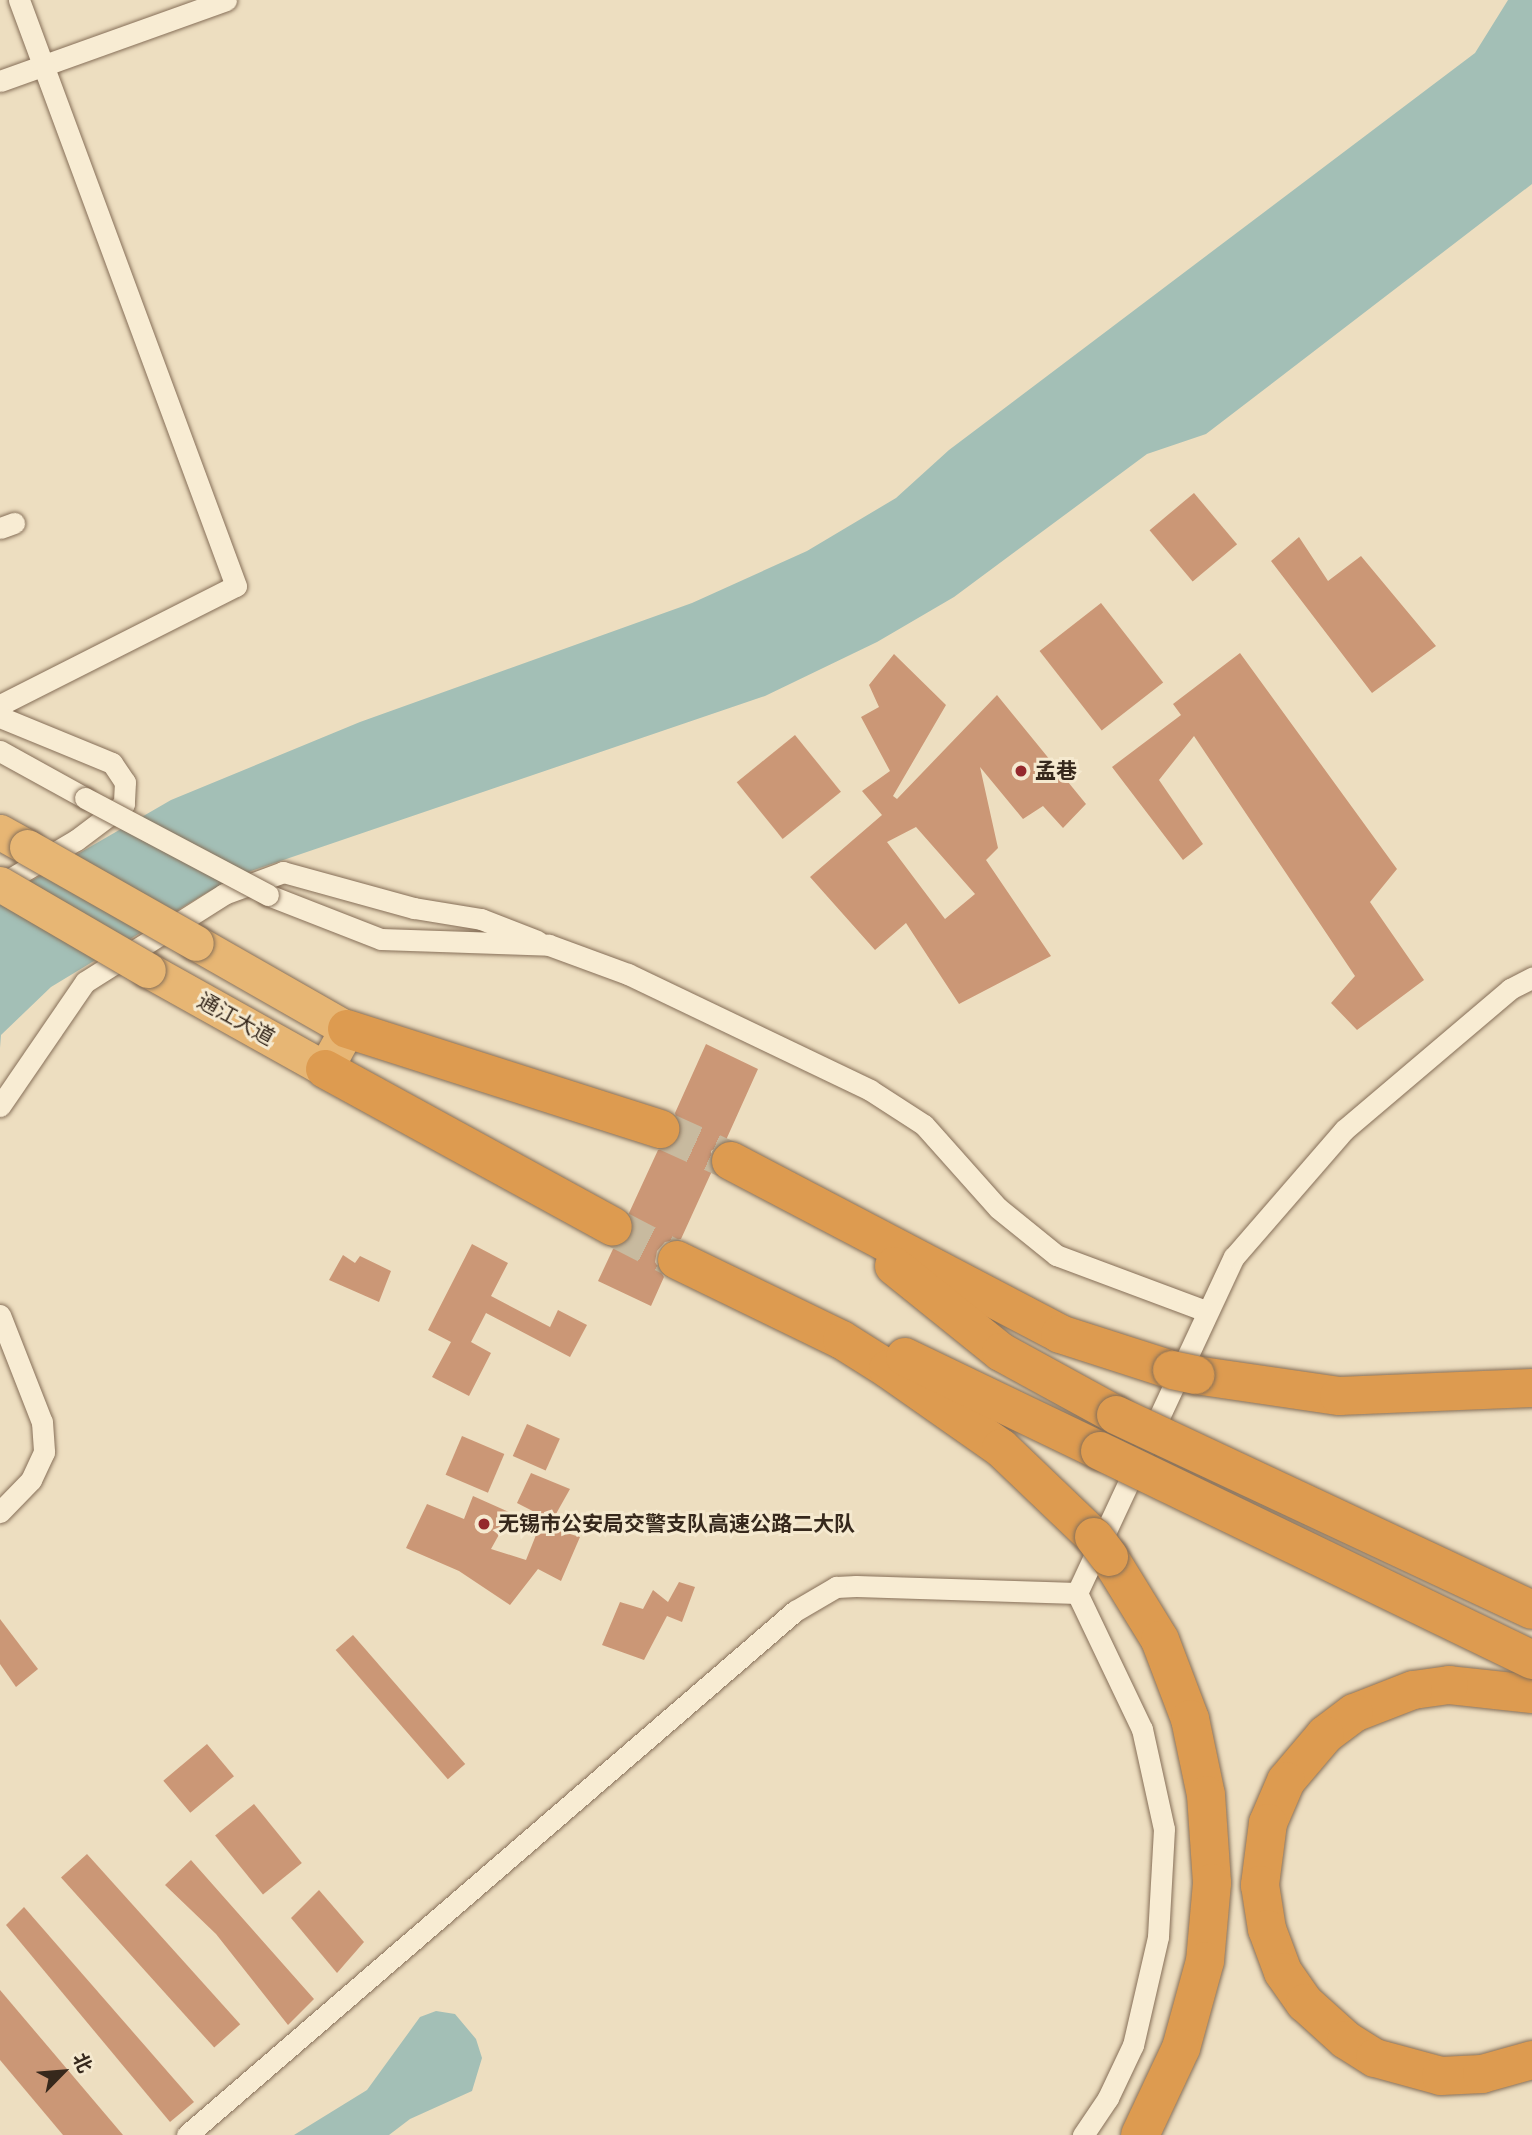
<!DOCTYPE html>
<meta charset="utf-8">
<style>
body{margin:0}
#map{position:relative;width:1532px;height:2135px;overflow:hidden;background:#eddec0;font-family:"Crimson Pro","Noto Sans SC",serif}
div>[style]{position:absolute}
[style*='--x']{left:calc(var(--x)*1px);top:calc(var(--y)*1px);width:calc(var(--w)*1px);rotate:calc(var(--a)*1deg)}
.water>*{inset:0;background:#a3bfb6}
.building>*{inset:0;background:#cb9776;transform-origin:0 0}
.motorway-tunnel>*{height:38px;margin-top:-19px;transform-origin:0;background:repeating-linear-gradient(90deg,#c8ba9f 0 38px,transparent 0 57px)}
.roads{filter:drop-shadow(0 0 2px #866f58) drop-shadow(0 0 2px #866f58)}
.minor>*{height:21px;margin:-10.5px;padding:0 10.5px;transform-origin:10.5px;border-radius:10.5px;background:#f8ecd3}
.trunk>*{height:35px;margin:-17.5px;padding:0 17.5px;transform-origin:17.5px;border-radius:17.5px;background:#e7b674}
.motorway>*{height:38px;margin:-19px;padding:0 19px;transform-origin:19px;border-radius:19px;background:#dd9b50}
.bridges{filter:drop-shadow(0 0 2px #866f58) drop-shadow(0 0 2px #866f58)}
.minor-bridge>*{height:21px;margin:-10.5px;padding:0 10.5px;transform-origin:10.5px;border-radius:10.5px;background:#f8ecd3}
.trunk-bridge>*{height:35px;margin:-17.5px;padding:0 17.5px;transform-origin:17.5px;border-radius:17.5px;background:#e7b674}
.motorway-bridge>*{height:38px;margin:-19px;padding:0 19px;transform-origin:19px;border-radius:19px;background:#dd9b50}
.dots>*{width:19px;height:19px;translate:-50% -50%;box-sizing:border-box;border:4px solid #f5e9cf;border-radius:50%}
span{translate:-50% -50%;white-space:nowrap;text-align:center;line-height:1.15;-webkit-text-stroke:6px #f5e9cf;paint-order:stroke}
.poi-label{font-size:21px;color:#36281c;font-weight:700}
.left{translate:0 -50%;text-align:left}
.street-label{font-size:21px;color:#36281c}
.north{position:absolute;left:28px;top:2037px;width:70px;height:70px;-webkit-text-stroke:5px #f5e9cf;paint-order:stroke;rotate:65deg;font-size:19px;font-weight:700;line-height:28px;text-align:center;color:#36281c}
.north::after{content:'';display:block;margin:auto;width:24px;height:32px;background:#36281c;clip-path:polygon(50% 0,100% 100%,50% 72%,0 100%)}
</style>
<div id="map">
<div class="water">
<i style="clip-path:polygon(1508px 0,1532px 0,1532px 184px,1206px 434px,1147px 454px,954px 597px,877px 642px,765px 696px,251px 871px,206px 893px,51px 987px,1px 1035px,0 1048px,0 899px,171px 800px,360px 722px,692px 603px,807px 551px,896px 498px,949px 450px,1475px 53px)"></i>
<i style="clip-path:polygon(436px 2011px,455px 2014px,476px 2039px,482px 2058px,472px 2091px,410px 2119px,389px 2135px,294px 2135px,367px 2090px,420px 2017px)"></i>
</div>
<div class="building">
<i style="left:1194px;top:493px;width:67px;height:58px;rotate:50deg"></i>
<i style="clip-path:polygon(1299px 537px,1328px 581px,1361px 556px,1436px 646px,1372px 693px,1271px 561px)"></i>
<i style="left:1101px;top:603px;width:101px;height:78px;rotate:52deg"></i>
<i style="clip-path:polygon(1240px 653px,1397px 869px,1370px 902px,1424px 980px,1357px 1030px,1331px 1003px,1355px 976px,1194px 736px,1159px 780px,1203px 844px,1183px 860px,1112px 767px,1181px 715px,1173px 704px)"></i>
<i style="clip-path:polygon(evenodd,894px 654px,946px 705px,893px 796px,897px 799px,997px 695px,1086px 804px,1063px 828px,1043px 806px,1023px 819px,980px 767px,998px 848px,986px 860px,1051px 956px,959px 1004px,906px 923px,875px 950px,810px 877px,882px 815px,862px 791px,890px 771px,861px 717px,879px 707px,869px 685px,894px 654px,916px 827px,975px 894px,945px 919px,887px 842px,916px 827px)"></i>
<i style="left:795px;top:735px;width:73px;height:75px;rotate:51deg"></i>
<i style="clip-path:polygon(706px 1044px,758px 1069px,726px 1140px,711px 1151px,712px 1171px,681px 1239px,665px 1242px,657px 1251px,655px 1262px,664px 1277px,651px 1306px,598px 1281px,613px 1249px,632px 1237px,629px 1213px,658px 1150px,674px 1146px,681px 1136px,675px 1113px)"></i>
<i style="clip-path:polygon(472px 1244px,508px 1263px,491px 1296px,550px 1327px,558px 1310px,587px 1325px,570px 1357px,486px 1313px,471px 1342px,491px 1353px,469px 1396px,432px 1377px,451px 1342px,428px 1330px)"></i>
<i style="clip-path:polygon(343px 1255px,355px 1263px,360px 1256px,391px 1271px,379px 1302px,329px 1280px)"></i>
<i style="left:527px;top:1424px;width:36px;height:35px;rotate:24deg"></i>
<i style="left:462px;top:1436px;width:46px;height:42px;rotate:23deg"></i>
<i style="clip-path:polygon(531px 1473px,570px 1489px,552px 1521px,517px 1503px)"></i>
<i style="clip-path:polygon(473px 1496px,511px 1513px,491px 1549px,526px 1560px,540px 1525px,580px 1537px,561px 1581px,538px 1569px,510px 1605px,459px 1571px,406px 1548px,427px 1504px,464px 1519px)"></i>
<i style="clip-path:polygon(679px 1582px,695px 1587px,682px 1622px,667px 1616px,644px 1660px,602px 1645px,620px 1602px,643px 1609px,653px 1590px,668px 1602px)"></i>
<i style="clip-path:polygon(0 1619px,38px 1669px,16px 1687px,0 1664px)"></i>
<i style="left:353px;top:1635px;width:171px;height:23px;rotate:49deg"></i>
<i style="left:207px;top:1744px;width:42px;height:57px;rotate:50deg"></i>
<i style="left:254px;top:1804px;width:76px;height:50px;rotate:51deg"></i>
<i style="left:87px;top:1854px;width:229px;height:35px;rotate:48deg"></i>
<i style="clip-path:polygon(191px 1860px,314px 1999px,288px 2025px,216px 1934px,165px 1885px)"></i>
<i style="clip-path:polygon(319px 1890px,364px 1942px,337px 1973px,291px 1918px)"></i>
<i style="clip-path:polygon(24px 1907px,194px 2102px,170px 2122px,6px 1925px)"></i>
<i style="clip-path:polygon(0 1990px,123px 2135px,63px 2135px,0 2060px)"></i>
</div>
<div class="motorway-tunnel">
<i style="--x:660;--y:1129;--w:78;--a:24.3"></i>
<i style="--x:613;--y:1227;--w:72;--a:27.3"></i>
</div>
<div class="roads">
<div class="minor">
<i style="--x:0;--y:81;--w:240;--a:-19.7"></i>
<i style="--x:0;--y:528;--w:15;--a:-20"></i>
<i style="--x:0;--y:705;--w:264;--a:-26.8"></i>
<i style="--x:236;--y:586;--w:625;--a:-110.32"></i>
<i style="--x:0;--y:717;--w:121;--a:22.3"></i>
<i style="--x:112;--y:763;--w:23;--a:56"></i>
<i style="--x:125;--y:782;--w:22;--a:93"></i>
<i style="--x:124;--y:804;--w:60;--a:143.1"></i>
<i style="--x:76;--y:840;--w:88;--a:149.4"></i>
<i style="--x:0;--y:751;--w:97;--a:28.9"></i>
<i style="--x:268;--y:895;--w:121;--a:21.3"></i>
<i style="--x:381;--y:939;--w:168;--a:2"></i>
<i style="--x:549;--y:945;--w:84;--a:20.2"></i>
<i style="--x:628;--y:974;--w:268;--a:25.6"></i>
<i style="--x:870;--y:1090;--w:64;--a:32.9"></i>
<i style="--x:924;--y:1125;--w:111;--a:48.3"></i>
<i style="--x:998;--y:1208;--w:75;--a:39"></i>
<i style="--x:1056;--y:1255;--w:160;--a:20.5"></i>
<i style="--x:0;--y:1106;--w:150;--a:-55.6"></i>
<i style="--x:85;--y:982;--w:165;--a:-32.3"></i>
<i style="--x:224;--y:894;--w:63;--a:-20.4"></i>
<i style="--x:283;--y:872;--w:136;--a:15.4"></i>
<i style="--x:414;--y:908;--w:68;--a:9.3"></i>
<i style="--x:481;--y:919;--w:60;--a:21.4"></i>
<i style="--x:0;--y:1315;--w:115;--a:68.6"></i>
<i style="--x:42;--y:1422;--w:30;--a:86"></i>
<i style="--x:44;--y:1452;--w:31;--a:115"></i>
<i style="--x:31;--y:1480;--w:45;--a:134.1"></i>
<i style="--x:1077;--y:1593;--w:371;--a:-65"></i>
<i style="--x:1234;--y:1257;--w:168;--a:-49.1"></i>
<i style="--x:1344;--y:1130;--w:218;--a:-40.3"></i>
<i style="--x:1510;--y:989;--w:25;--a:-27"></i>
<i style="--x:187;--y:2135;--w:803;--a:-40.76"></i>
<i style="--x:795;--y:1611;--w:48;--a:-30.3"></i>
<i style="--x:836;--y:1587;--w:20;--a:-3"></i>
<i style="--x:856;--y:1586;--w:221;--a:1.8"></i>
<i style="--x:1077;--y:1593;--w:151;--a:64.5"></i>
<i style="--x:1142;--y:1729;--w:102;--a:77.6"></i>
<i style="--x:1164;--y:1829;--w:108;--a:93.2"></i>
<i style="--x:1158;--y:1937;--w:111;--a:103"></i>
<i style="--x:1133;--y:2045;--w:59;--a:115.3"></i>
<i style="--x:1108;--y:2098;--w:45;--a:124"></i>
</div>
<div class="trunk">
<i style="--x:0;--y:832;--w:31;--a:29"></i>
<i style="--x:148;--y:970;--w:203;--a:29.2"></i>
<i style="--x:325;--y:1069;--w:46;--a:-61.2"></i>
<i style="--x:347;--y:1029;--w:174;--a:-150.3"></i>
</div>
<div class="motorway">
<i style="--x:347;--y:1029;--w:329;--a:17.7"></i>
<i style="--x:325;--y:1069;--w:328;--a:28.7"></i>
<i style="--x:731;--y:1161;--w:372;--a:27.7"></i>
<i style="--x:1060;--y:1334;--w:118;--a:17.8"></i>
<i style="--x:677;--y:1260;--w:183;--a:25.9"></i>
<i style="--x:842;--y:1340;--w:54;--a:32.2"></i>
<i style="--x:888;--y:1369;--w:138;--a:35"></i>
<i style="--x:1001;--y:1448;--w:129;--a:43.7"></i>
<i style="--x:894;--y:1266;--w:137;--a:38.8"></i>
<i style="--x:1001;--y:1352;--w:131;--a:28.7"></i>
<i style="--x:905;--y:1357;--w:216;--a:25.7"></i>
<i style="--x:1195;--y:1375;--w:146;--a:8.3"></i>
<i style="--x:1339;--y:1396;--w:193;--a:-2.4"></i>
<i style="--x:1109;--y:1557;--w:97;--a:58.4"></i>
<i style="--x:1160;--y:1640;--w:85;--a:69.2"></i>
<i style="--x:1190;--y:1719;--w:78;--a:78.1"></i>
<i style="--x:1206;--y:1795;--w:88;--a:86.1"></i>
<i style="--x:1212;--y:1883;--w:78;--a:95.1"></i>
<i style="--x:1205;--y:1961;--w:90;--a:105.4"></i>
<i style="--x:1181;--y:2048;--w:96;--a:115.2"></i>
<i style="--x:1532;--y:1694;--w:83;--a:-173.8"></i>
<i style="--x:1449;--y:1685;--w:36;--a:172"></i>
<i style="--x:1413;--y:1690;--w:63;--a:158.7"></i>
<i style="--x:1354;--y:1713;--w:36;--a:143"></i>
<i style="--x:1325;--y:1735;--w:60;--a:130.3"></i>
<i style="--x:1286;--y:1781;--w:46;--a:113.2"></i>
<i style="--x:1268;--y:1823;--w:63;--a:97.4"></i>
<i style="--x:1260;--y:1885;--w:45;--a:81"></i>
<i style="--x:1267;--y:1929;--w:46;--a:69.6"></i>
<i style="--x:1283;--y:1972;--w:38;--a:55"></i>
<i style="--x:1305;--y:2003;--w:55;--a:42.1"></i>
<i style="--x:1346;--y:2040;--w:34;--a:32"></i>
<i style="--x:1375;--y:2058;--w:68;--a:15.3"></i>
<i style="--x:1441;--y:2076;--w:41;--a:-2.8"></i>
<i style="--x:1482;--y:2074;--w:52;--a:-15.6"></i>
</div>
</div>
<div class="bridges">
<div class="minor-bridge">
<i style="--x:85;--y:798;--w:207;--a:27.9"></i>
</div>
<div class="trunk-bridge">
<i style="--x:27;--y:847;--w:194;--a:29.6"></i>
<i style="--x:0;--y:884;--w:171;--a:30.2"></i>
</div>
<div class="motorway-bridge">
<i style="--x:1172;--y:1370;--w:24;--a:12"></i>
<i style="--x:1116;--y:1415;--w:459;--a:25.1"></i>
<i style="--x:1100;--y:1451;--w:480;--a:25.8"></i>
<i style="--x:1094;--y:1537;--w:25;--a:53"></i>
</div>
</div>
<div class="dots">
<i style="left:1021px;top:771px;background:#95292d"></i>
<i style="left:484px;top:1524px;background:#95292d"></i>
</div>
<div class="poi-label">
<span class="left" style="left:1035px;top:771px">孟巷</span>
<span class="left" style="left:498px;top:1524px">无锡市公安局交警支队高速公路二大队</span>
</div>
<div class="street-label">
<span style="left:236px;top:1019px;rotate:29deg">通江大道</span>
</div>
<div class="north">北</div>
</div>
